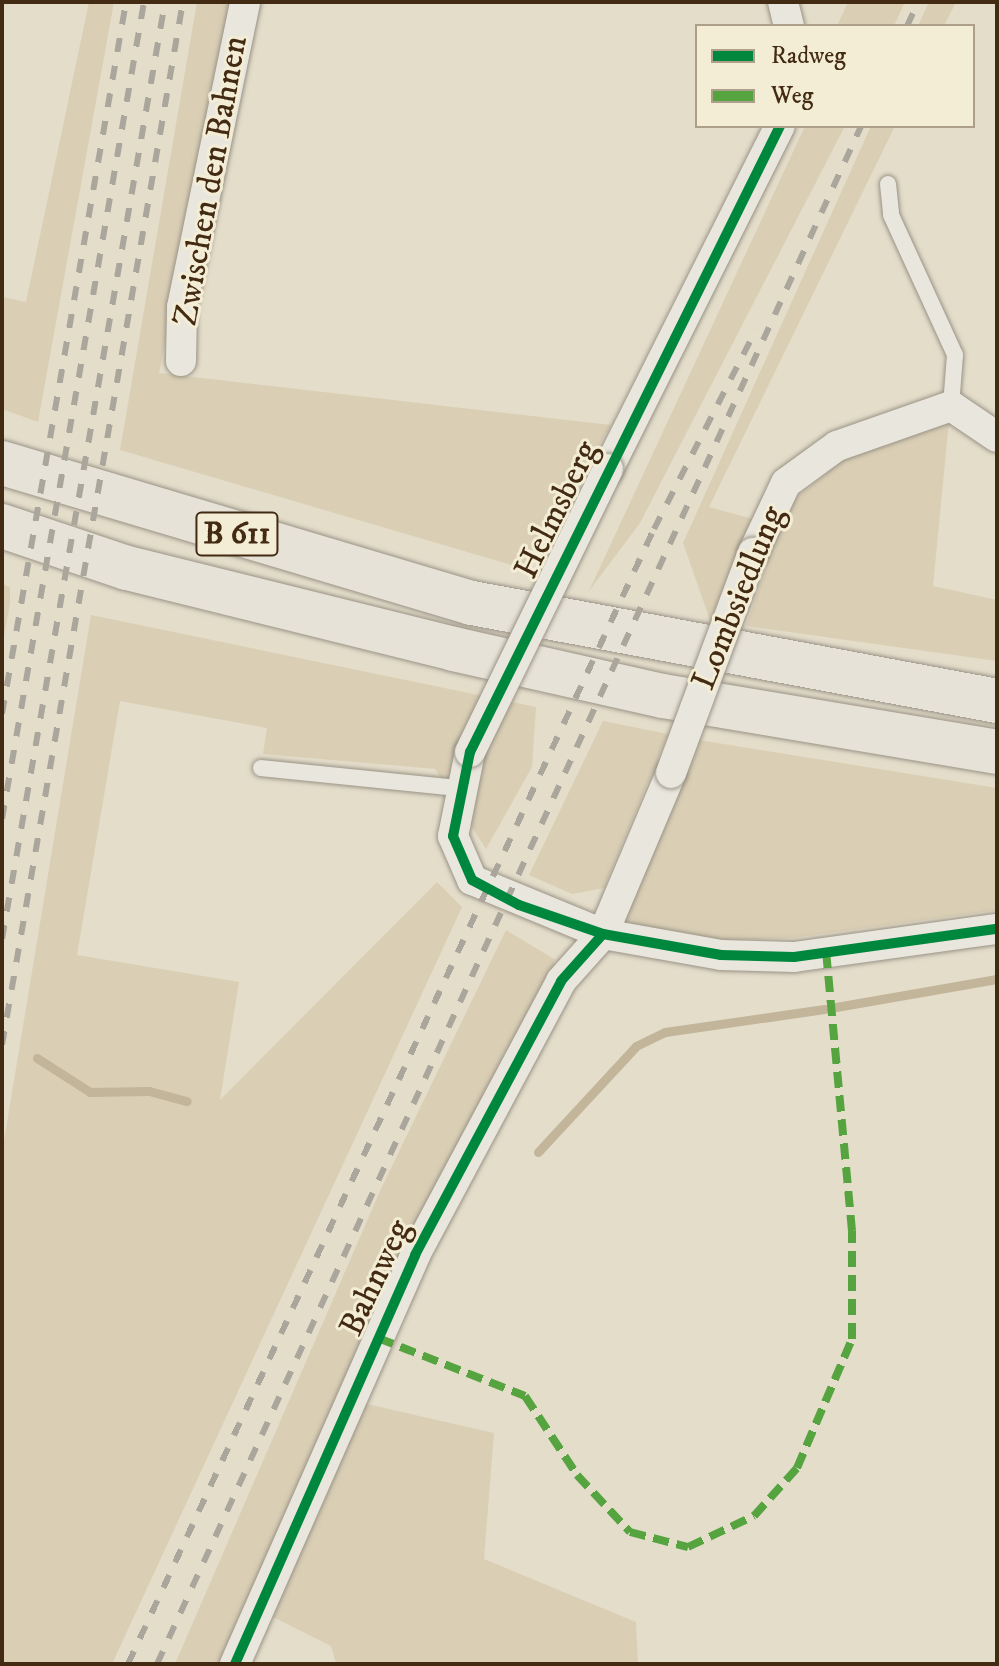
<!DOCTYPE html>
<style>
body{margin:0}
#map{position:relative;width:999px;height:1666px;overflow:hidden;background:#e4ddca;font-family:"IM FELL DW Pica",serif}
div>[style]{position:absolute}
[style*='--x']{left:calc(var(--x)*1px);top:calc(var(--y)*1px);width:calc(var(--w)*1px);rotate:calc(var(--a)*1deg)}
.green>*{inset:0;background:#dacfb5}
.stream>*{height:9px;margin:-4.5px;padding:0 4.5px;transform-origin:4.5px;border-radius:4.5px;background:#c2b59a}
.roads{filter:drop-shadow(0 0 2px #9a9386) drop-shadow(0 0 2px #9a9386)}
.service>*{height:16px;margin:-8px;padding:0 8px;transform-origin:8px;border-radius:8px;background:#e9e6dd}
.minor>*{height:30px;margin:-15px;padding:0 15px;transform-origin:15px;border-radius:15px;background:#e9e6dd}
.trunk>*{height:44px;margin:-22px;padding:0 22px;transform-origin:22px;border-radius:22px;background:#e6e2d7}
.rail>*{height:6px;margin-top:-3px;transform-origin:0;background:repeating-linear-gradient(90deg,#aba69c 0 14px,transparent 0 28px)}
.bridges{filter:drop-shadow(0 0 2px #9a9386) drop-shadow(0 0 2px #9a9386)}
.minor-bridge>*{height:30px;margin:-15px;padding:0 15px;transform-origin:15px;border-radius:15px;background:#e9e6dd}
.quiet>*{height:8px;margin-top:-4px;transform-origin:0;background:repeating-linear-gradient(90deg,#55a43f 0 16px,transparent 0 24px)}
.cycleway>*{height:10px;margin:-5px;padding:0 5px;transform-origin:5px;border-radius:5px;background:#00873e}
span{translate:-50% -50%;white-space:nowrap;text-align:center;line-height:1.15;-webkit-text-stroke:6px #f4edd6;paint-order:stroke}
.shield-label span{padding:2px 6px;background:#f4edd6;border:2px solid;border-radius:6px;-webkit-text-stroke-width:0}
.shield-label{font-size:32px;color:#432a13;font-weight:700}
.street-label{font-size:34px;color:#432a13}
.frame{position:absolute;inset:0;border:4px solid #432a13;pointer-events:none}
.legend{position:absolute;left:695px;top:24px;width:280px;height:104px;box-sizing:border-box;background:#f4edd6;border:2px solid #ad9f88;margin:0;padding:10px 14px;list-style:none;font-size:24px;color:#432a13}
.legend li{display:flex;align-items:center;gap:16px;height:40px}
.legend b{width:40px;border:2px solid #ad9f88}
</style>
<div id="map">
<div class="green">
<i style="clip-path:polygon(89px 2px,114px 2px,38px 422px,2px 409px,2px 297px,26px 302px)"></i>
<i style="clip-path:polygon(197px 2px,233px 2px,159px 373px,611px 425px,525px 569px,120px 450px)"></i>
<i style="clip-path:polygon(848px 2px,905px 2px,894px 26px,837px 26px)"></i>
<i style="clip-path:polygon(929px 2px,956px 2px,944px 26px,918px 26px)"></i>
<i style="clip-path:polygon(805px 126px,845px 126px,640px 523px,589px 591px)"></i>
<i style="clip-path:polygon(871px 126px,895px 126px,709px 507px,753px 519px,710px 620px,683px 543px)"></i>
<i style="clip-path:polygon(949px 421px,933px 586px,997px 600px,997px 661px,746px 626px,787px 505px,849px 455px)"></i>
<i style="clip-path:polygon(2px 584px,10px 587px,10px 603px,2px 647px)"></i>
<i style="clip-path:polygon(91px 615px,536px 707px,532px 767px,486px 849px,435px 769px,263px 754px,267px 728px,120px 701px,77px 955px,239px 982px,220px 1100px,437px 882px,462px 907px,112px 1664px,2px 1664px,2px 1153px)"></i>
<i style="clip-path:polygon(603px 721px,668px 734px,604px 888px,572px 894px,529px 875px)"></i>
<i style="clip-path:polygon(699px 740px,997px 788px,997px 910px,793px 938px,720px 940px,624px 923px)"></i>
<i style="clip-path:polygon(506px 930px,554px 959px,554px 976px,222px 1664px,175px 1664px,380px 1191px)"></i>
<i style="clip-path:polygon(358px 1402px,494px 1433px,484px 1559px,636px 1622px,638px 1664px,336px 1664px,331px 1646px,267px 1614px)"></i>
</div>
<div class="stream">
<i style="--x:836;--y:1007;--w:163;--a:-9.9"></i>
<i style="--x:37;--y:1058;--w:63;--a:32.7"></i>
<i style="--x:90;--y:1092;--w:59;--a:-1"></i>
<i style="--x:149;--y:1091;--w:39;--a:15"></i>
<i style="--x:538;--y:1152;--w:144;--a:-47.2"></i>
<i style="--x:636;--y:1046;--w:32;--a:-26"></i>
<i style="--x:665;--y:1032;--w:161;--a:-8.2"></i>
</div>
<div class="roads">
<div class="service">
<i style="--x:888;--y:184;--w:31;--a:84"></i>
<i style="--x:891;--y:215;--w:154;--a:65.4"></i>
<i style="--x:955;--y:355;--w:51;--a:94.5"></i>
<i style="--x:261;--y:768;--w:197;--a:5.8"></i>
</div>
<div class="minor">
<i style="--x:783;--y:2;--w:25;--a:76"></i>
<i style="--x:181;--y:361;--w:54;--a:-88.9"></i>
<i style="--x:182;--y:307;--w:311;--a:-78.3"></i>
<i style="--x:608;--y:469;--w:384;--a:-63.4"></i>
<i style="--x:753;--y:553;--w:77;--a:-64.8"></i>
<i style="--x:786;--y:483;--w:63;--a:-36"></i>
<i style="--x:837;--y:446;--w:121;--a:-19.3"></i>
<i style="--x:951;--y:406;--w:55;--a:34"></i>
<i style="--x:470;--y:752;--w:86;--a:101.4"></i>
<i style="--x:453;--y:836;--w:48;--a:66.6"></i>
<i style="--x:472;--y:880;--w:142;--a:22.4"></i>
<i style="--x:603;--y:934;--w:120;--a:10.1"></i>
<i style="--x:721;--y:955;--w:73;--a:1.6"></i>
<i style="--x:794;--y:957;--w:205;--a:-7.9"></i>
<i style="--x:235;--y:1664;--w:447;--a:-66.2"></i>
<i style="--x:415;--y:1255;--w:310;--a:-61.9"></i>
<i style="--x:561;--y:981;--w:63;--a:-48.2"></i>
<i style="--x:603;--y:934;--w:175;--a:-67.1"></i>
</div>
<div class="trunk">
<i style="--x:2;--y:463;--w:490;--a:16.6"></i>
<i style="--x:472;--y:603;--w:534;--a:10.57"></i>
<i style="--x:2;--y:526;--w:132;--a:18.6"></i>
<i style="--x:127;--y:568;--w:337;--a:13.9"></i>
<i style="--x:454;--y:649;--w:214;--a:12.7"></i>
<i style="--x:663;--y:696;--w:339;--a:9.5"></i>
</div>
</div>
<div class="rail">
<i style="--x:907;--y:26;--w:26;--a:-65"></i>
<i style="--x:2;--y:714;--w:723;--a:-80.12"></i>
<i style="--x:2;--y:819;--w:829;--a:-80.14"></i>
<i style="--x:2;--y:939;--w:951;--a:-80.13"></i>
<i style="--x:2;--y:1045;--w:1059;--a:-80.16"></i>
<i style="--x:128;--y:1664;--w:1251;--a:-65.14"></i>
<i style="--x:654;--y:529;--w:224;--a:-62.9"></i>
<i style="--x:157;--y:1664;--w:1691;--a:-65.4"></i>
</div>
<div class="bridges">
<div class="minor-bridge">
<i style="--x:470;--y:752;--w:315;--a:-64"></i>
<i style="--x:671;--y:773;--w:235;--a:-69.6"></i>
</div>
</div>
<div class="quiet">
<i style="--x:378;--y:1338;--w:158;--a:21.5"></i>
<i style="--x:525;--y:1396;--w:95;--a:56.6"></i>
<i style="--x:577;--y:1475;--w:78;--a:47.1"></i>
<i style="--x:630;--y:1532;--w:60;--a:14.5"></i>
<i style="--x:688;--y:1547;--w:73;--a:-25.2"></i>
<i style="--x:754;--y:1516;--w:64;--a:-48.1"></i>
<i style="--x:797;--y:1468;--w:140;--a:-66.9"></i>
<i style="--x:852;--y:1339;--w:108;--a:-90"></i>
<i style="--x:852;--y:1231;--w:279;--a:-95.3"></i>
</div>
<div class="cycleway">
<i style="--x:780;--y:126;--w:699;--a:116.34"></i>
<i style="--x:470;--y:752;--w:86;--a:101.4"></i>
<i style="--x:453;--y:836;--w:48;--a:66.6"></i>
<i style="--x:472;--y:880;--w:53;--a:28"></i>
<i style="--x:519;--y:905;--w:89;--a:19"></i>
<i style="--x:603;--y:934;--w:120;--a:10.1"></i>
<i style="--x:721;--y:955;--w:73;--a:1.6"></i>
<i style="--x:794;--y:957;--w:205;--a:-7.9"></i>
<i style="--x:235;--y:1664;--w:447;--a:-66.2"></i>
<i style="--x:415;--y:1255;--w:310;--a:-61.9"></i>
<i style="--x:561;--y:981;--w:63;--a:-48.2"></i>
</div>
<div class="shield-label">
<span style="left:237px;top:534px">B 611</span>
</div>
<div class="street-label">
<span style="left:211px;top:181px;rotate:-80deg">Zwischen den Bahnen</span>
<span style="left:557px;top:510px;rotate:-64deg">Helmsberg</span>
<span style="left:739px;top:598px;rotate:-68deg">Lombsiedlung</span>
<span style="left:376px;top:1278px;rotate:-65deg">Bahnweg</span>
</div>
<div class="frame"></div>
<ul class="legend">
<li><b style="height:10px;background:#00873e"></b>Radweg</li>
<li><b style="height:10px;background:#55a43f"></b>Weg</li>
</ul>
</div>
